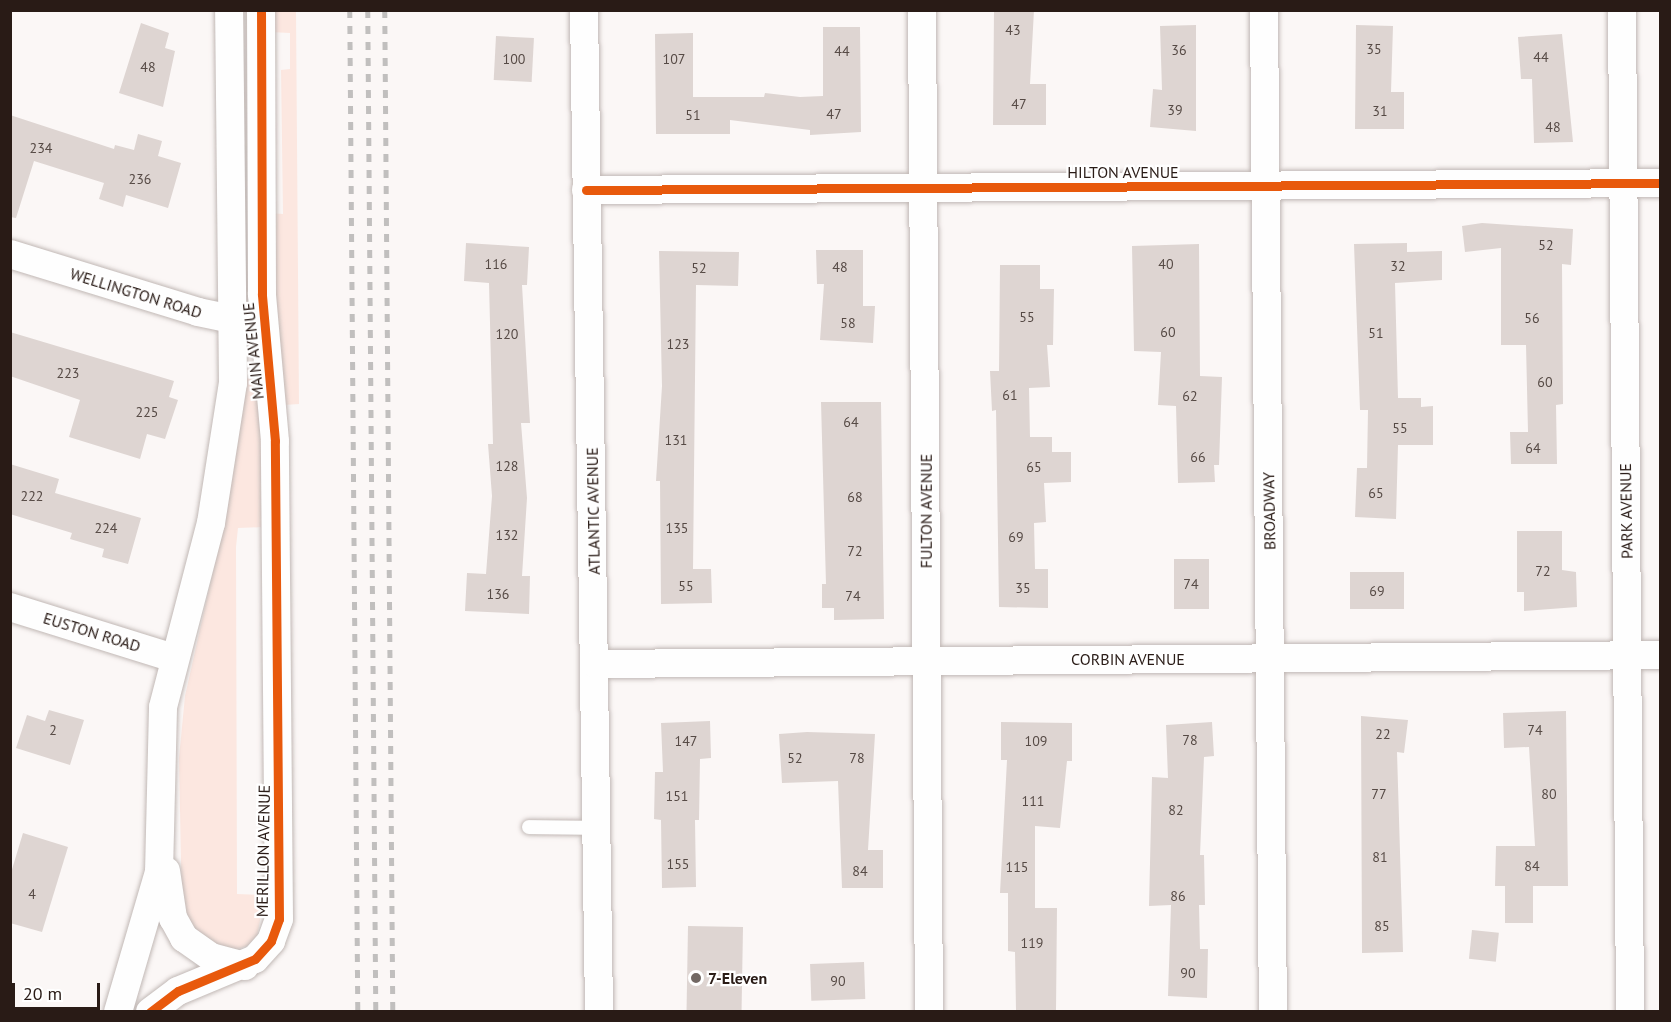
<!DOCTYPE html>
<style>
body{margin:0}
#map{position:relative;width:1671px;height:1022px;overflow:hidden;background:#fbf7f6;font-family:"PT Sans",sans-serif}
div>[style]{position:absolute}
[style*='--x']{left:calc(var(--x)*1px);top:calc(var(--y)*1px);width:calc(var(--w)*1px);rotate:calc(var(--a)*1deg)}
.green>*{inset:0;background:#fce7e0}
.building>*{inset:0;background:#ded5d2;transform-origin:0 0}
.roads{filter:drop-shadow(0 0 2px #c1b8b5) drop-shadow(0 0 2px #c1b8b5)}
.service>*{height:14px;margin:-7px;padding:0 7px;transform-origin:7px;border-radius:7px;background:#fefefe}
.minor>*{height:28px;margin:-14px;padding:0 14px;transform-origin:14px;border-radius:14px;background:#fefefe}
.rail>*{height:4.5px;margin-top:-2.25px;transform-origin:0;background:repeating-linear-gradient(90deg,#c1bfbe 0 8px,transparent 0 16px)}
.cycleway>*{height:9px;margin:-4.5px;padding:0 4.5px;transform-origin:4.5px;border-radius:4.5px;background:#e8590c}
.dots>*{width:16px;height:16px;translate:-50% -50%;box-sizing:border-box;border:3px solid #fff;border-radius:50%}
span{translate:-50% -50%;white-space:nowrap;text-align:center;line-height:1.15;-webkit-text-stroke:4.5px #fff;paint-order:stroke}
.number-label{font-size:14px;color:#564a45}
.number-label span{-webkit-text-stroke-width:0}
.street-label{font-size:16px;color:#291b16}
.poi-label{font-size:16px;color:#291b16;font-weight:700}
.left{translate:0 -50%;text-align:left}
.frame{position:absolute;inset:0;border:12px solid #291b16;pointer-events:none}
.scale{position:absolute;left:12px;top:983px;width:88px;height:27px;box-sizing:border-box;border:3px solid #291b16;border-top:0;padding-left:8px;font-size:18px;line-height:21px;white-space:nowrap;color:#291b16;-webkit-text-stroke:4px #fff;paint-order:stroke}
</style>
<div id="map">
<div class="green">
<i style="clip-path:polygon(269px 11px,296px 11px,299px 404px,284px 405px,270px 213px,283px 214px,281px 70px,290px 69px,290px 33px,270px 32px)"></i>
<i style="clip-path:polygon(247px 378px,261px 380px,264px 527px,238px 528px,236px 547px,237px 894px,265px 895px,257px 936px,247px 946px,230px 951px,209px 946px,182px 913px,179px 758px,185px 696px,227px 509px)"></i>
</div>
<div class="building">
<i style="clip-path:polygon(994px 10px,1034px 10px,1030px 84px,1046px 84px,1046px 125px,993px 125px)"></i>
<i style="clip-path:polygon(141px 23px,169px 33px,165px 48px,175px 51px,163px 107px,119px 93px)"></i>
<i style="clip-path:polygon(1196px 25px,1196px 131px,1150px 127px,1153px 89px,1162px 90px,1160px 26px)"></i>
<i style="clip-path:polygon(1356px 25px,1393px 26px,1391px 92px,1404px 92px,1404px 129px,1355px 129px)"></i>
<i style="clip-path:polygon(823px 27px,860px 27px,861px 132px,810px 135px,810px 130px,730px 120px,730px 134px,656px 134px,655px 34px,693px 33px,693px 97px,764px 97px,765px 93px,800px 97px,823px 96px)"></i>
<i style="clip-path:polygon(1562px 34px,1573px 142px,1534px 143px,1532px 79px,1521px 79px,1518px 37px)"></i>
<i style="left:496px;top:36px;width:38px;height:44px;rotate:3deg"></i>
<i style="clip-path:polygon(10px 115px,114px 149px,115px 145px,134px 150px,138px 134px,162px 141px,158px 156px,181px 163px,168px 208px,126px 195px,123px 207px,99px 199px,104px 183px,34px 161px,16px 218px,10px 217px)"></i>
<i style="clip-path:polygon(1482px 223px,1573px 229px,1571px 265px,1562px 264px,1563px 404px,1556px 405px,1557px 464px,1511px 464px,1510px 432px,1528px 432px,1526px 345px,1501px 345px,1501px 248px,1465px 252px,1462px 226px)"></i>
<i style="clip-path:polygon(466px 243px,529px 247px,527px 285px,522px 285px,530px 423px,521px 423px,527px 498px,522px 576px,530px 576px,529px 614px,465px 611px,467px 573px,486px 574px,492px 496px,488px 444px,493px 444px,489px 283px,464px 281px)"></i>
<i style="clip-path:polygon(1407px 243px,1407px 252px,1442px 251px,1442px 280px,1395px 283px,1398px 398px,1421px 398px,1421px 407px,1433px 406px,1433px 445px,1398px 445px,1396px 519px,1355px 517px,1357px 468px,1367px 468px,1368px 410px,1360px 410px,1354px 244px)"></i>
<i style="clip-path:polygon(1199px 244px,1200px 376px,1222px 377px,1219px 465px,1214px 465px,1215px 482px,1178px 483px,1176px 406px,1158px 405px,1161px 352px,1134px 351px,1132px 246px)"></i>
<i style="clip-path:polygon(816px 250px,863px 250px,863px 306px,875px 306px,873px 343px,820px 340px,824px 284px,817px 284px)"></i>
<i style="clip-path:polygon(659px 251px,739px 252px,738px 286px,696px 285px,693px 569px,711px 569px,712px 603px,661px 604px,660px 481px,656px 481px,662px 386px)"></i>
<i style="clip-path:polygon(1000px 265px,1040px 265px,1040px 289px,1054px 289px,1053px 345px,1047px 345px,1050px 387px,1029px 388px,1030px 437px,1052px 437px,1052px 452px,1071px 452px,1071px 482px,1044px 483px,1046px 522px,1034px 523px,1035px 569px,1048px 569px,1048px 608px,999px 607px,996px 410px,992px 411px,990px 371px,999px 371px)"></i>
<i style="clip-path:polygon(10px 332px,174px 381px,169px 397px,178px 400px,165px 439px,147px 434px,140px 459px,69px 437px,80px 400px,10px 376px)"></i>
<i style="clip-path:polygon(821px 402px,881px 402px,884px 619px,834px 620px,834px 608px,822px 608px,822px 584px,826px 584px)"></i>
<i style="clip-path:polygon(10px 464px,59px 479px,55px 493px,141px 518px,128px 564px,102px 557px,104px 549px,70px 539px,72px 533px,10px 514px)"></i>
<i style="clip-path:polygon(1517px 531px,1562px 531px,1562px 570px,1576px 572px,1577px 607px,1524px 611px,1524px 592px,1517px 592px)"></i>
<i style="left:1174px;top:559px;width:35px;height:50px"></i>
<i style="left:1350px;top:572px;width:54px;height:37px"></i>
<i style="clip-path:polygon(49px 710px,84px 720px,70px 765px,16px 748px,27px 715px,45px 721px)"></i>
<i style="clip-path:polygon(1566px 711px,1568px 886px,1533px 886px,1533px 923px,1505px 923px,1505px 886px,1495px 886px,1496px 846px,1535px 846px,1529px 747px,1504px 748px,1503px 713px)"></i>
<i style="clip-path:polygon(1361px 716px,1408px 720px,1404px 753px,1397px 752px,1403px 952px,1362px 953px)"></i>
<i style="clip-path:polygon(710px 721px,711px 758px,700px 759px,699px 820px,695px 820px,696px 887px,662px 888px,661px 820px,654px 819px,655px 772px,663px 772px,661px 723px)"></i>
<i style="clip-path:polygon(1001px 722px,1072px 723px,1072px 761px,1067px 761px,1060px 828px,1035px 826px,1035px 908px,1057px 908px,1056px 1011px,1016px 1011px,1015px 952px,1008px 951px,1008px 893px,1000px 893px,1007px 760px,1001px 760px)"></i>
<i style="clip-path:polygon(1212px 722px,1214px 756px,1204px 757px,1200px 855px,1204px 855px,1205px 905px,1199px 905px,1200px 949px,1208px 949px,1207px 998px,1168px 996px,1171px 905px,1149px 906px,1152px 777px,1168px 778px,1166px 725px)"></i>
<i style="clip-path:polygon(807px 732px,875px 734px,868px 850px,883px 850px,883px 888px,842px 888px,838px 781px,782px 783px,779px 734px)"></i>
<i style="clip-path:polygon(23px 833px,68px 847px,42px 932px,10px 923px,10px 876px)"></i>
<i style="left:743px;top:927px;width:84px;height:55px;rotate:91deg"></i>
<i style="left:1472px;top:930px;width:27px;height:29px;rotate:6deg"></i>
<i style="left:864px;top:962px;width:37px;height:54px;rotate:88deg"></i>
</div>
<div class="roads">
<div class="service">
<i style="--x:529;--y:827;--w:70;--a:0.8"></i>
</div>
<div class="minor">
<i style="--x:584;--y:10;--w:1002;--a:89.14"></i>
<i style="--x:922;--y:10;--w:1002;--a:89.6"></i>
<i style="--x:1264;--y:10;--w:1002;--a:89.49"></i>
<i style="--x:1622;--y:10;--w:1002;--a:89.54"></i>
<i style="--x:586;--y:190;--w:1074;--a:-0.37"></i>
<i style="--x:10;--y:254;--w:197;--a:17.1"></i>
<i style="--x:198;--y:312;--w:54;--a:11.7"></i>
<i style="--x:10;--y:607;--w:172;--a:17.3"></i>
<i style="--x:596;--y:664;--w:1064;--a:-0.48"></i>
<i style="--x:166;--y:871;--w:48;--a:81.5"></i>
<i style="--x:173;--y:918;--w:23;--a:61"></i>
<i style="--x:184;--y:938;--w:33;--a:35"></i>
<i style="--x:211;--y:957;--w:35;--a:15"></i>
<i style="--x:118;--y:1012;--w:146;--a:-73.7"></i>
<i style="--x:159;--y:872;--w:165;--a:-88.6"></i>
<i style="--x:163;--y:707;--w:190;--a:-75.4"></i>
<i style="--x:211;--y:523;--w:142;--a:-81.1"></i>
<i style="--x:233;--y:383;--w:373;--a:-90.6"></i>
<i style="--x:150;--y:1012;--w:35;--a:-37"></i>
<i style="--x:178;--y:991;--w:83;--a:-22.6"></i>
<i style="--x:255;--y:959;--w:24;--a:-48"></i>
<i style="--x:271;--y:941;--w:23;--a:-70"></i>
<i style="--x:279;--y:919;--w:478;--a:-90.5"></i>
<i style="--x:275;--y:441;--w:148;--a:-95.1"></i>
<i style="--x:262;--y:294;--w:284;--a:-90.2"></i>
</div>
</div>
<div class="rail">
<i style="--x:350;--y:10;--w:1002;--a:89.54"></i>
<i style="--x:368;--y:10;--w:1002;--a:89.54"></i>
<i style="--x:385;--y:10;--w:1002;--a:89.54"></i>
</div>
<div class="cycleway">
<i style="--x:586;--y:190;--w:1074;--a:-0.37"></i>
<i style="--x:150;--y:1012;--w:35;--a:-37"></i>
<i style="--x:178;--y:991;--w:83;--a:-22.6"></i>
<i style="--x:255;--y:959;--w:24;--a:-48"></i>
<i style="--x:271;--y:941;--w:23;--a:-70"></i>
<i style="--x:279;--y:919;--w:478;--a:-90.5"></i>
<i style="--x:275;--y:441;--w:148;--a:-95.1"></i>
<i style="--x:262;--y:294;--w:284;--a:-90.2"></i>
</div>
<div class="dots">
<i style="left:696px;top:978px;background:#726864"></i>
</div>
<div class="number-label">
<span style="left:1013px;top:30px">43</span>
<span style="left:1374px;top:49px">35</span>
<span style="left:1179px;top:50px">36</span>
<span style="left:842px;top:51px">44</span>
<span style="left:1541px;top:57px">44</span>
<span style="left:514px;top:59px">100</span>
<span style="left:674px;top:59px">107</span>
<span style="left:148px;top:67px">48</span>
<span style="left:1019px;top:104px">47</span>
<span style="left:1175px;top:110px">39</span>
<span style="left:1380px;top:111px">31</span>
<span style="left:834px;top:114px">47</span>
<span style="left:693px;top:115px">51</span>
<span style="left:1553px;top:127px">48</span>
<span style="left:41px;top:148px">234</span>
<span style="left:140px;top:179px">236</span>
<span style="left:1546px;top:245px">52</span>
<span style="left:496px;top:264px">116</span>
<span style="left:1166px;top:264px">40</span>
<span style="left:1398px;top:266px">32</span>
<span style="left:840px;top:267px">48</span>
<span style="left:699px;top:268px">52</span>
<span style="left:1027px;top:317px">55</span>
<span style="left:1532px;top:318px">56</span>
<span style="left:848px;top:323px">58</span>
<span style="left:1168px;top:332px">60</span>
<span style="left:1376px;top:333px">51</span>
<span style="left:507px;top:334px">120</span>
<span style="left:678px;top:344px">123</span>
<span style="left:68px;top:373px">223</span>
<span style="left:1545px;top:382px">60</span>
<span style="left:1010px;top:395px">61</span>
<span style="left:1190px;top:396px">62</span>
<span style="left:147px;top:412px">225</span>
<span style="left:851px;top:422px">64</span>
<span style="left:1400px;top:428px">55</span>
<span style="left:676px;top:440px">131</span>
<span style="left:1533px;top:448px">64</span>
<span style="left:1198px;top:457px">66</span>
<span style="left:507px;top:466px">128</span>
<span style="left:1034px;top:467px">65</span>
<span style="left:1376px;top:493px">65</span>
<span style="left:32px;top:496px">222</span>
<span style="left:855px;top:497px">68</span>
<span style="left:106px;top:528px">224</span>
<span style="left:677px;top:528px">135</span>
<span style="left:507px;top:535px">132</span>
<span style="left:1016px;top:537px">69</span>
<span style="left:855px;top:551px">72</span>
<span style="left:1543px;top:571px">72</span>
<span style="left:1191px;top:584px">74</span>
<span style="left:686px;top:586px">55</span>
<span style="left:1023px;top:588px">35</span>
<span style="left:1377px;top:591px">69</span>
<span style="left:498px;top:594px">136</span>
<span style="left:853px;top:596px">74</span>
<span style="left:53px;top:730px">2</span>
<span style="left:1535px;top:730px">74</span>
<span style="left:1383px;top:734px">22</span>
<span style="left:1190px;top:740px">78</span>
<span style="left:686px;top:741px">147</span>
<span style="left:1036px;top:741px">109</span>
<span style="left:795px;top:758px">52</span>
<span style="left:857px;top:758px">78</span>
<span style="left:1379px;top:794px">77</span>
<span style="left:1549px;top:794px">80</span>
<span style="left:677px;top:796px">151</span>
<span style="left:1033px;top:801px">111</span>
<span style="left:1176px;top:810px">82</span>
<span style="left:1380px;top:857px">81</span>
<span style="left:678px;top:864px">155</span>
<span style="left:1532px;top:866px">84</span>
<span style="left:1017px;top:867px">115</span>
<span style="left:860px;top:871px">84</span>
<span style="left:32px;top:894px">4</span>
<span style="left:1178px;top:896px">86</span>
<span style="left:1382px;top:926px">85</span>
<span style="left:1032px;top:943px">119</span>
<span style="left:1188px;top:973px">90</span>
<span style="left:838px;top:981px">90</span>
</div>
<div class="street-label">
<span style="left:1123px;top:172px">HILTON AVENUE</span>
<span style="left:136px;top:293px;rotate:17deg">WELLINGTON ROAD</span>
<span style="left:253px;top:351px;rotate:-96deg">MAIN AVENUE</span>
<span style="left:593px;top:511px;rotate:-91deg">ATLANTIC AVENUE</span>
<span style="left:926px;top:511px;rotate:-90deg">FULTON AVENUE</span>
<span style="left:1269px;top:511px;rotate:-91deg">BROADWAY</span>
<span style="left:1626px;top:511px;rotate:-91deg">PARK AVENUE</span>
<span style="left:92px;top:632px;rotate:17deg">EUSTON ROAD</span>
<span style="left:1128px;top:659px">CORBIN AVENUE</span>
<span style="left:263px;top:851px;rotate:-89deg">MERILLON AVENUE</span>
</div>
<div class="poi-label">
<span class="left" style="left:708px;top:978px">7-Eleven</span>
</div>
<div class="frame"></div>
<div class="scale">20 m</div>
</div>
